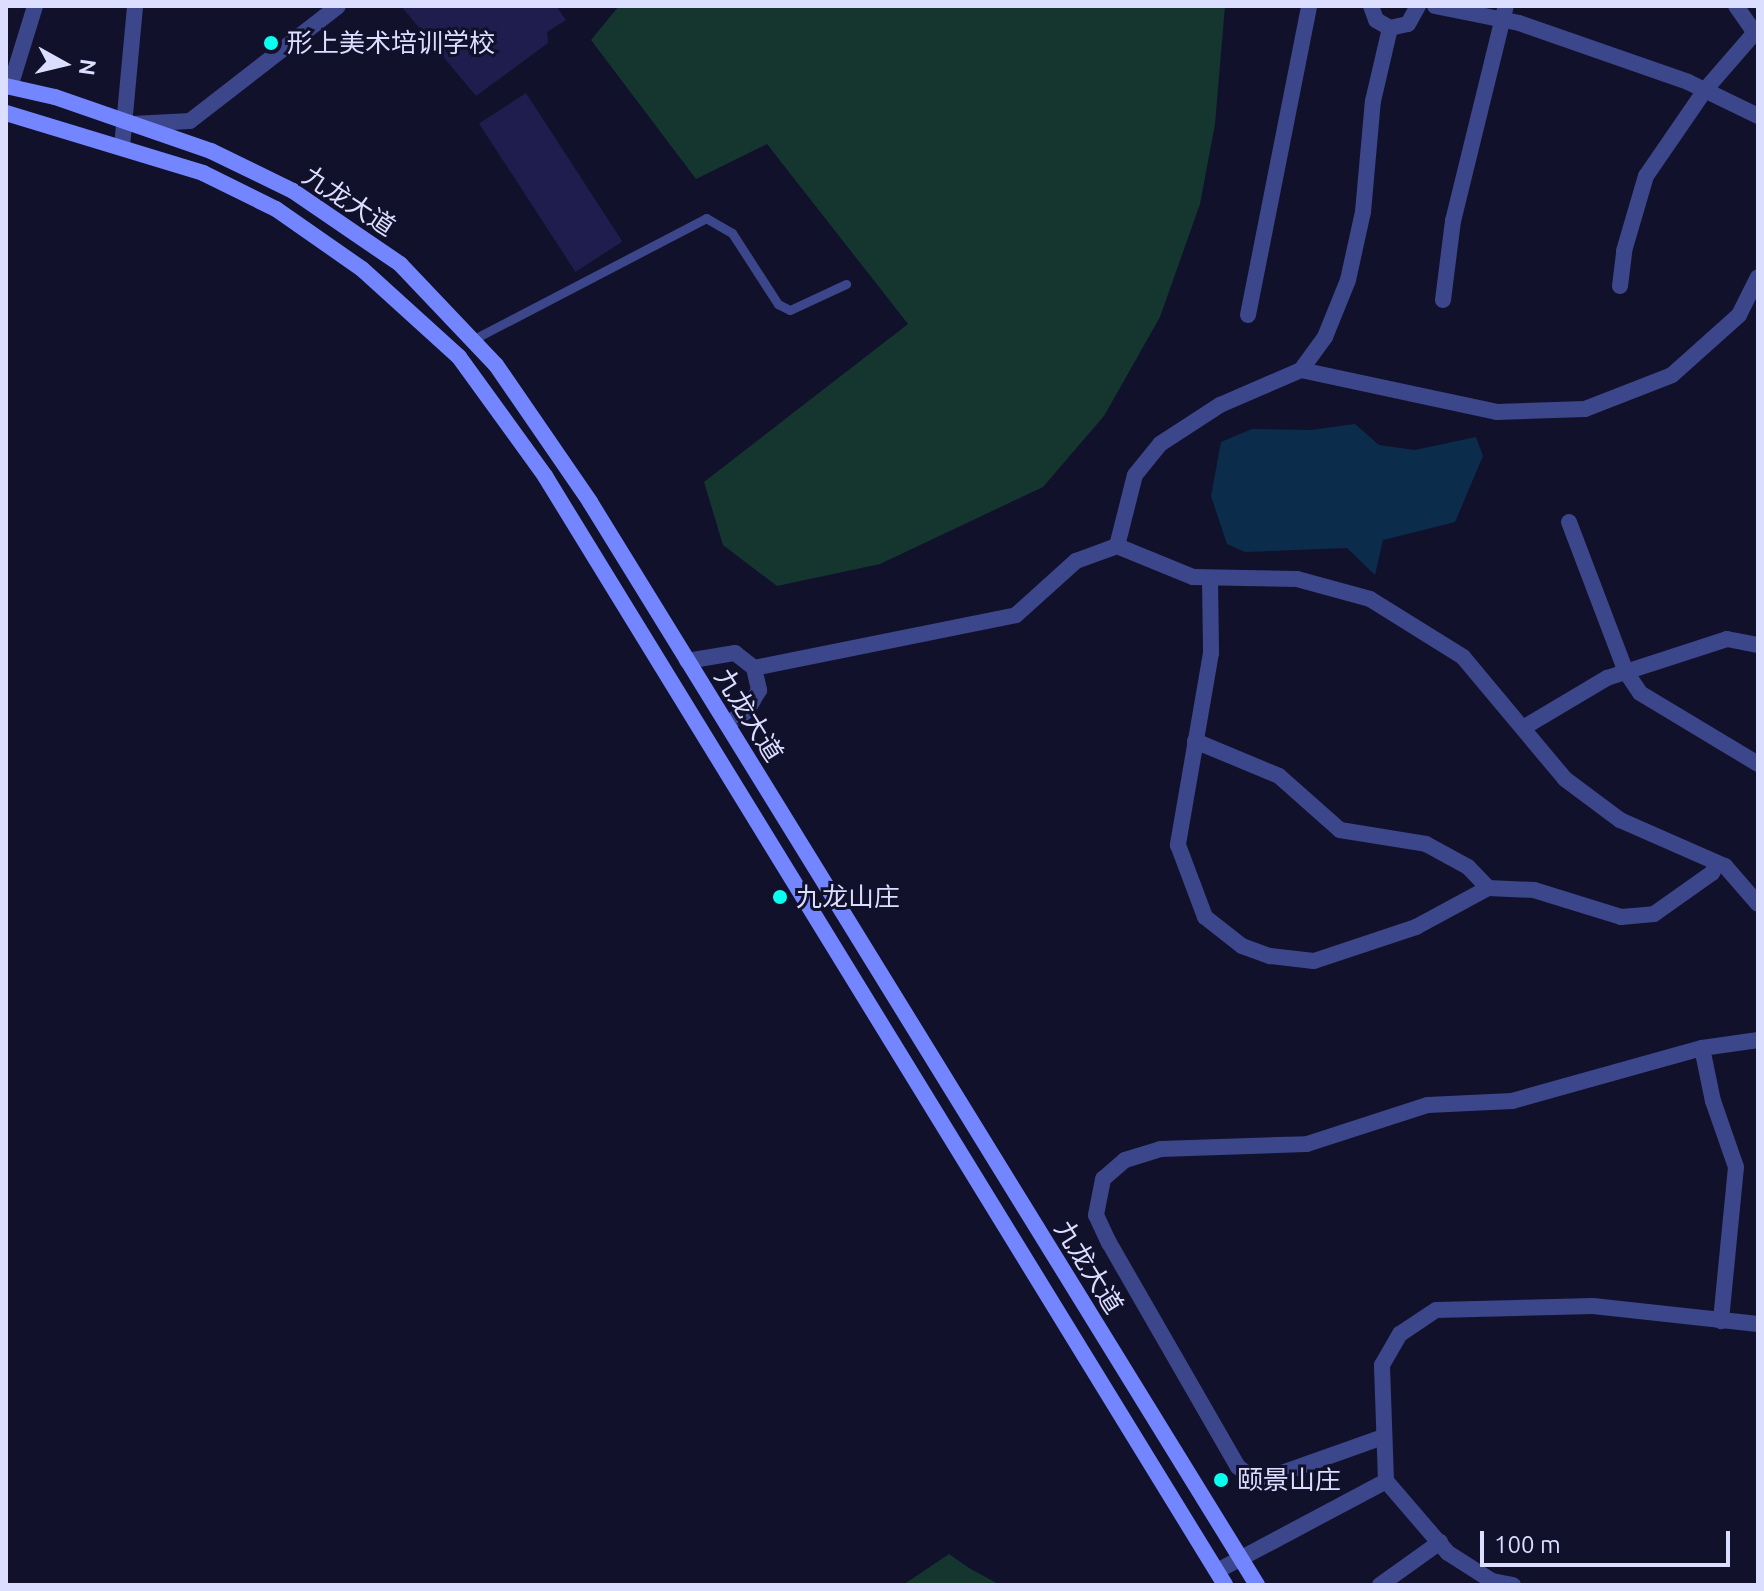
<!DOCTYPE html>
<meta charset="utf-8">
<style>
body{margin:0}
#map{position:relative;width:1764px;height:1591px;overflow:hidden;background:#11112c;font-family:Ubuntu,"Noto Sans SC",sans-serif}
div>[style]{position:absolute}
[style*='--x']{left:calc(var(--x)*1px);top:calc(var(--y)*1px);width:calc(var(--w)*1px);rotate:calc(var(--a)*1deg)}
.green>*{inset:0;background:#14362f}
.water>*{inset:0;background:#0b2d4b}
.building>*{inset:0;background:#1f1d4d;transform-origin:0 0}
.service>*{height:9px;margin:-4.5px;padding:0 4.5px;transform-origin:4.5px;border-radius:4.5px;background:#3c468a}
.minor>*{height:16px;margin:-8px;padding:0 8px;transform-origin:8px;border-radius:8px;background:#3c468a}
.secondary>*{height:16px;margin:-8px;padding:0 8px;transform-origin:8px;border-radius:8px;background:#7386ff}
.dots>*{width:22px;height:22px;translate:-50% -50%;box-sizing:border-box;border:4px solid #11112c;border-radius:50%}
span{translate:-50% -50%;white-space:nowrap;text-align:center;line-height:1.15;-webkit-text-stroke:6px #11112c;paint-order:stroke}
.poi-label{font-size:26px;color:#dcdeff}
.left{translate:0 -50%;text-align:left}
.street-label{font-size:26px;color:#dcdeff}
.frame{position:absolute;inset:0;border:8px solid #dcdeff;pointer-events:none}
.north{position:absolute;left:24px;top:24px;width:80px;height:80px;-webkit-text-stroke:6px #11112c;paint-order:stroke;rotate:98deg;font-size:22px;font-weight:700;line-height:32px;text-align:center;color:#dcdeff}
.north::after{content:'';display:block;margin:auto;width:28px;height:36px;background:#dcdeff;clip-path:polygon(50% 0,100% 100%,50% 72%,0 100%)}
.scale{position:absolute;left:1480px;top:1531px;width:250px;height:36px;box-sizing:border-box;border:4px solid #dcdeff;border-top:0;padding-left:10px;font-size:24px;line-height:28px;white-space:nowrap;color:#dcdeff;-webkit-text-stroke:6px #11112c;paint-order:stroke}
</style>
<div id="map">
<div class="green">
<i style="clip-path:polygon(619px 6px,1225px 6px,1215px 124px,1200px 204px,1160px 317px,1104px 416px,1043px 487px,880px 564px,777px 586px,723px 545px,704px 482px,908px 324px,767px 144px,696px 179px,591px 40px)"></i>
<i style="clip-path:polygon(949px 1554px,969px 1568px,1000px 1585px,903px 1585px)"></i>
</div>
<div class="water">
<i style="clip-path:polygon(1355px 424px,1379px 445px,1415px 450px,1476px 437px,1483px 456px,1455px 522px,1383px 540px,1375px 575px,1347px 548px,1245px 552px,1227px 544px,1211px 496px,1221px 442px,1252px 429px,1311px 430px)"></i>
</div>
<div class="building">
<i style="clip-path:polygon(401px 6px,556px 6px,566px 20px,547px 32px,548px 43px,476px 96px)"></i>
<i style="left:526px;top:93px;width:177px;height:56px;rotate:57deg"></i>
</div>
<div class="service">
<i style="--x:474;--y:339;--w:262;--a:-27.5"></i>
<i style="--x:706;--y:218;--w:30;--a:30"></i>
<i style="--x:732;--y:233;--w:85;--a:57.1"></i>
<i style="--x:778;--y:304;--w:13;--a:27"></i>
<i style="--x:790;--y:310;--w:62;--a:-24.9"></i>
</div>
<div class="minor">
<i style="--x:1371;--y:6;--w:15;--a:70"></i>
<i style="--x:1376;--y:20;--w:16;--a:30"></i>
<i style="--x:1390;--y:28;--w:18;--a:-13"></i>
<i style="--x:1408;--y:24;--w:21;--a:-61"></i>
<i style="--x:1435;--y:6;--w:86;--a:11.4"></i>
<i style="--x:1519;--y:23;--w:179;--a:19.2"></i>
<i style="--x:1688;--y:82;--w:78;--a:25.9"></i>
<i style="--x:1736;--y:6;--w:32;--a:55"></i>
<i style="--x:10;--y:87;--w:85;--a:-72.8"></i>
<i style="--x:133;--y:124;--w:57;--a:-3"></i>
<i style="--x:190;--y:121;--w:187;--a:-37.8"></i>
<i style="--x:122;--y:147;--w:142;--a:-84.7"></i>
<i style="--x:1620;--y:286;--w:35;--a:-83"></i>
<i style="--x:1624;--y:251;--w:78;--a:-73.7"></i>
<i style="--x:1646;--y:176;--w:104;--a:-55.5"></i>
<i style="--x:1705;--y:90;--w:81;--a:-49"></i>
<i style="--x:1443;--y:300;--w:80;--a:-82.8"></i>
<i style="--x:1453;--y:221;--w:221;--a:-76.2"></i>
<i style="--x:1248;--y:315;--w:315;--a:-78.8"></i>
<i style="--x:1301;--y:370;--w:41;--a:-54"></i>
<i style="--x:1325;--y:337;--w:61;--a:-68"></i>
<i style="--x:1348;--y:280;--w:70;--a:-77.6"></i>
<i style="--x:1363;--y:212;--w:111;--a:-84.9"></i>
<i style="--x:1373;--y:101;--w:75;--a:-76.9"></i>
<i style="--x:1569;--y:522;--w:160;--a:69.2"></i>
<i style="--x:1626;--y:672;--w:25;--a:56"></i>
<i style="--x:1640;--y:693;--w:138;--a:31"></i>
<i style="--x:1117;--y:546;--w:82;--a:22.2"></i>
<i style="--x:1193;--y:577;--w:104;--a:1.1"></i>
<i style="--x:1297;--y:579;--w:76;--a:15.3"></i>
<i style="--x:1370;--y:599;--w:110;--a:31.9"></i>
<i style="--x:1463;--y:657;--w:159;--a:50.1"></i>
<i style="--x:1565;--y:779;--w:69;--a:36.7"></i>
<i style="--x:1620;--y:820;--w:115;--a:23.7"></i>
<i style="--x:1725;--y:866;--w:50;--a:49"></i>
<i style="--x:1210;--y:578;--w:75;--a:89.2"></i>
<i style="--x:1211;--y:653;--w:195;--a:99.8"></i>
<i style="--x:1178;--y:845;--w:77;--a:69.4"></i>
<i style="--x:1205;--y:917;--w:47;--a:38.1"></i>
<i style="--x:1242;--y:946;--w:30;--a:20"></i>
<i style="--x:1270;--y:956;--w:44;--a:6.5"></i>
<i style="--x:1314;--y:961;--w:108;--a:-18.4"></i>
<i style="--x:1416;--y:927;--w:82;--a:-28.4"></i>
<i style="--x:1488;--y:888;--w:46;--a:2.5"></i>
<i style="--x:1534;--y:890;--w:91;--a:17.2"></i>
<i style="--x:1621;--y:917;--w:33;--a:-5"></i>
<i style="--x:1654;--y:914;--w:71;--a:-35.3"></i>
<i style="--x:1712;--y:873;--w:11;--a:-63"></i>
<i style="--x:687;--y:661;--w:49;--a:-9.5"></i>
<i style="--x:735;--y:653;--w:24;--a:38"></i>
<i style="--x:754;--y:668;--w:23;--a:77"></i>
<i style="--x:759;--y:690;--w:24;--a:120"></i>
<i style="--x:747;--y:711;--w:24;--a:147"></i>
<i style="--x:754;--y:668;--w:267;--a:-11.4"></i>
<i style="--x:1016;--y:615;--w:81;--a:-42"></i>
<i style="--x:1076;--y:561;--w:44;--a:-20.1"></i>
<i style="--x:1117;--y:546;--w:73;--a:-75.8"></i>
<i style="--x:1135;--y:475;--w:40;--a:-51"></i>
<i style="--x:1160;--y:444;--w:72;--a:-33"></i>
<i style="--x:1220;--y:405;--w:88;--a:-23.4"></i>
<i style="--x:1301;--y:370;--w:200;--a:12.1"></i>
<i style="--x:1497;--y:412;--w:88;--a:-2"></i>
<i style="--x:1585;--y:409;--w:93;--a:-21.3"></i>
<i style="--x:1672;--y:375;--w:90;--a:-41.8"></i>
<i style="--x:1739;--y:315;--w:42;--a:-63.4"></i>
<i style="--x:1523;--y:728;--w:98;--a:-30.8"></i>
<i style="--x:1607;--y:678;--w:126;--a:-18"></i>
<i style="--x:1727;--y:639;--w:32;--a:11"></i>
<i style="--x:1195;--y:741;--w:91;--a:22.6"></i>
<i style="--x:1279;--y:776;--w:81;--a:41.5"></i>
<i style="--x:1340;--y:830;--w:87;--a:9.2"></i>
<i style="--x:1426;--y:844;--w:48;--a:28.7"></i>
<i style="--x:1468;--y:867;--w:29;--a:46"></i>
<i style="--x:1702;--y:1048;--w:54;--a:78.3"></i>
<i style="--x:1713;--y:1101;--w:70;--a:70.8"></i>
<i style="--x:1736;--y:1167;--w:155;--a:95.6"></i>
<i style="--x:1383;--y:1437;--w:110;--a:160.4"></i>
<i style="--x:1279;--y:1474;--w:25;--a:169"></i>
<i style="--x:1254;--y:1479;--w:20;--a:-143"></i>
<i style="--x:1238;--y:1467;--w:258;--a:-119.9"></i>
<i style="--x:1109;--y:1243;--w:31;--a:-115"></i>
<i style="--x:1096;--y:1215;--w:37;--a:-79"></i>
<i style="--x:1103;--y:1179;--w:29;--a:-41"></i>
<i style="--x:1125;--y:1160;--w:37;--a:-17"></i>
<i style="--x:1160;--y:1149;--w:147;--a:-1.9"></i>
<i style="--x:1307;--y:1144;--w:127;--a:-17.9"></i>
<i style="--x:1428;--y:1105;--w:84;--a:-2.7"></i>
<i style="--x:1512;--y:1101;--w:197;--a:-15.6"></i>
<i style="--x:1702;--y:1048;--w:57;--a:-8.1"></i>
<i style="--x:1217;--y:1571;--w:191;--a:-28"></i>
<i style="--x:1380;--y:1585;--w:74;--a:-35.6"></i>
<i style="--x:1513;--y:1585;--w:21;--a:-169"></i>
<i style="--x:1492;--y:1581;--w:52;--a:-147.5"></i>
<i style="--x:1448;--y:1553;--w:95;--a:-130.7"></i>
<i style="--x:1386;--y:1481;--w:116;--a:-92"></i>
<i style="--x:1382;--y:1365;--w:36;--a:-60"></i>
<i style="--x:1400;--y:1334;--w:43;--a:-33.7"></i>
<i style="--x:1436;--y:1310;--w:157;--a:-1.5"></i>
<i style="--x:1593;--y:1306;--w:166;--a:6.2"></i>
</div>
<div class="secondary">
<i style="--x:6;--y:86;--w:50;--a:12.7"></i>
<i style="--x:55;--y:97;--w:165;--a:19.1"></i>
<i style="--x:211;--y:151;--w:91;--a:26"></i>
<i style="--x:293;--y:191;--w:130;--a:34.3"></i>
<i style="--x:400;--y:264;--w:139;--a:46.5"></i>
<i style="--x:496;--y:365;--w:166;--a:55.5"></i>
<i style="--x:590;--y:502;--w:1272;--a:58.37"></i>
<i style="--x:6;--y:113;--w:206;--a:16.9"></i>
<i style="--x:203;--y:173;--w:81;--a:26.3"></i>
<i style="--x:276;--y:209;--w:105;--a:34.9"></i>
<i style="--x:362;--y:269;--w:131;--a:42.2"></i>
<i style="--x:459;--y:357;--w:147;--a:54.1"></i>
<i style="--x:545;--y:476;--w:1301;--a:58.48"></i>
</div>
<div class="dots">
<i style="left:271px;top:43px;background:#08ffef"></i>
<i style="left:780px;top:897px;background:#08ffef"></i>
<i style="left:1221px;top:1480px;background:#08ffef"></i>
</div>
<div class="poi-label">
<span class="left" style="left:287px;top:43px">形上美术培训学校</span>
<span class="left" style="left:796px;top:897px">九龙山庄</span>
<span class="left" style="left:1237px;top:1480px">颐景山庄</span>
</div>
<div class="street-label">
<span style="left:349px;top:201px;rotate:33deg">九龙大道</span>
<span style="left:749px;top:715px;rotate:58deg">九龙大道</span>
<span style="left:1089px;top:1267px;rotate:58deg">九龙大道</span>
</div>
<div class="frame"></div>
<div class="north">N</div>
<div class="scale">100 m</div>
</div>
